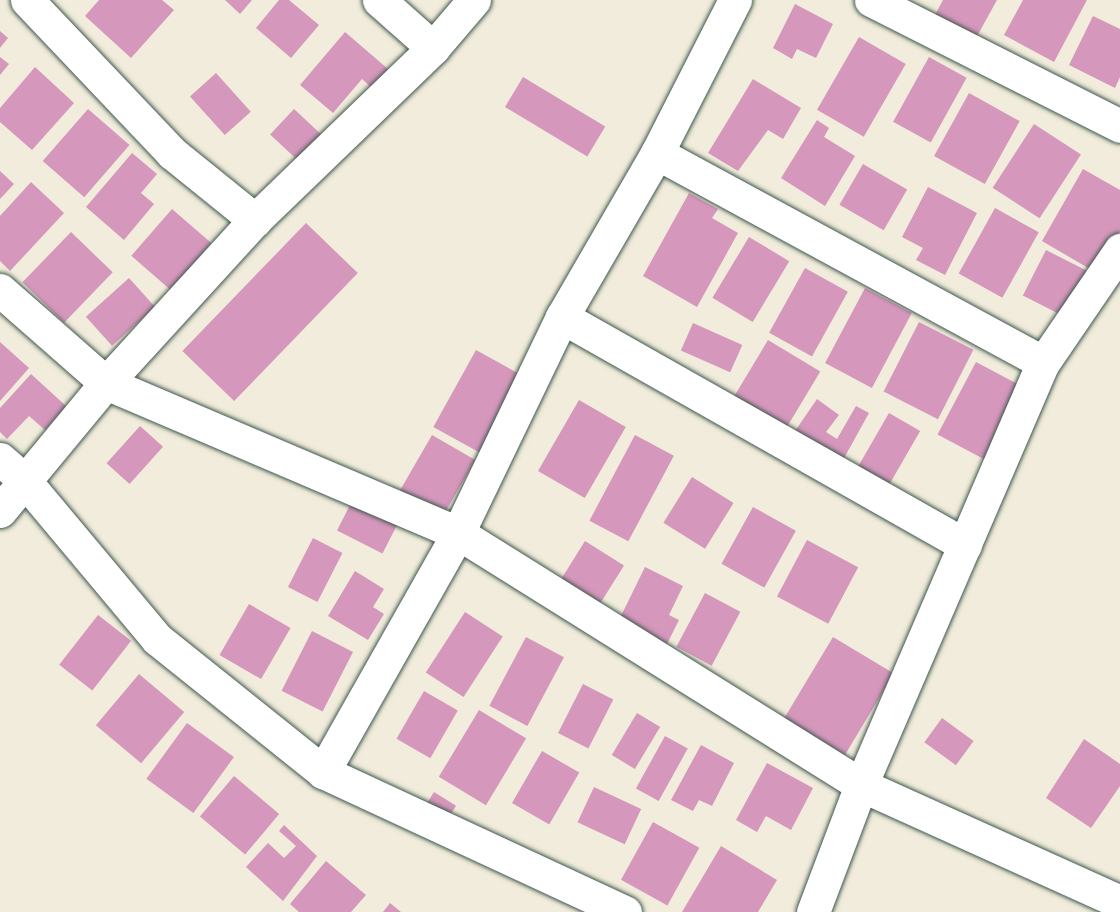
<!DOCTYPE html>
<style>
body{margin:0}
#map{position:relative;width:1120px;height:912px;overflow:hidden;background:#f1ecdb;font-family:Sriracha,sans-serif}
div>[style]{position:absolute}
[style*='--x']{left:calc(var(--x)*1px);top:calc(var(--y)*1px);width:calc(var(--w)*1px);rotate:calc(var(--a)*1deg)}
.building>*{inset:0;background:#d697bc;transform-origin:0 0}
.roads{filter:drop-shadow(0 0 2px #3e574d) drop-shadow(0 0 2px #3e574d)}
.minor>*{height:33px;margin:-16.5px;padding:0 16.5px;transform-origin:16.5px;border-radius:16.5px;background:#fff}
span{translate:-50% -50%;white-space:nowrap;text-align:center;line-height:1.15;-webkit-text-stroke:5px #f6f6f2;paint-order:stroke}
</style>
<div id="map">
<div class="building">
<i style="clip-path:polygon(99px 0,162px 0,174px 10px,131px 58px,85px 16px)"></i>
<i style="clip-path:polygon(225px 0,252px 0,240px 14px)"></i>
<i style="clip-path:polygon(279px 0,289px 0,319px 25px,291px 58px,256px 28px)"></i>
<i style="clip-path:polygon(943px 0,997px 0,976px 38px,935px 15px)"></i>
<i style="clip-path:polygon(1023px 0,1087px 0,1054px 62px,1004px 35px)"></i>
<i style="clip-path:polygon(795px 4px,833px 24px,816px 58px,797px 49px,792px 59px,773px 48px)"></i>
<i style="clip-path:polygon(1093px 16px,1120px 29px,1120px 77px,1115px 88px,1069px 65px)"></i>
<i style="clip-path:polygon(0 31px,8px 38px,0 48px)"></i>
<i style="clip-path:polygon(345px 32px,388px 69px,372px 88px,362px 79px,333px 113px,300px 85px)"></i>
<i style="left:859px;top:37px;width:54px;height:84px;rotate:30deg"></i>
<i style="clip-path:polygon(0 57px,9px 64px,0 75px)"></i>
<i style="left:929px;top:57px;width:43px;height:74px;rotate:29deg"></i>
<i style="clip-path:polygon(35px 67px,74px 103px,32px 150px,0 122px,0 108px)"></i>
<i style="left:216px;top:73px;width:52px;height:35px;rotate:48deg"></i>
<i style="left:523px;top:77px;width:96px;height:35px;rotate:31deg"></i>
<i style="clip-path:polygon(753px 79px,801px 108px,783px 139px,768px 130px,738px 171px,708px 153px)"></i>
<i style="left:969px;top:93px;width:58px;height:72px;rotate:29deg"></i>
<i style="left:88px;top:109px;width:55px;height:69px;rotate:41deg"></i>
<i style="left:294px;top:109px;width:37px;height:35px;rotate:43deg"></i>
<i style="clip-path:polygon(817px 120px,829px 128px,824px 137px,855px 156px,825px 206px,781px 178px)"></i>
<i style="left:1034px;top:124px;width:56px;height:76px;rotate:33deg"></i>
<i style="clip-path:polygon(132px 153px,157px 174px,141px 193px,154px 204px,124px 240px,86px 207px)"></i>
<i style="left:863px;top:164px;width:51px;height:47px;rotate:30deg"></i>
<i style="clip-path:polygon(1083px 169px,1120px 190px,1120px 231px,1095px 272px,1042px 241px)"></i>
<i style="clip-path:polygon(0 171px,14px 184px,0 199px)"></i>
<i style="clip-path:polygon(31px 182px,64px 213px,10px 271px,0 261px,0 216px)"></i>
<i style="clip-path:polygon(928px 187px,977px 213px,945px 275px,916px 260px,923px 248px,902px 237px)"></i>
<i style="clip-path:polygon(689px 193px,718px 209px,712px 218px,738px 233px,697px 307px,643px 276px)"></i>
<i style="left:995px;top:208px;width:50px;height:75px;rotate:29deg"></i>
<i style="left:172px;top:209px;width:52px;height:62px;rotate:41deg"></i>
<i style="left:306px;top:223px;width:72px;height:178px;rotate:44deg"></i>
<i style="left:71px;top:232px;width:58px;height:70px;rotate:44deg"></i>
<i style="left:749px;top:237px;width:47px;height:71px;rotate:31deg"></i>
<i style="left:1046px;top:250px;width:47px;height:51px;rotate:27deg"></i>
<i style="left:805px;top:268px;width:49px;height:74px;rotate:29deg"></i>
<i style="left:129px;top:278px;width:39px;height:58px;rotate:48deg"></i>
<i style="left:865px;top:288px;width:53px;height:85px;rotate:28deg"></i>
<i style="left:919px;top:322px;width:61px;height:78px;rotate:27deg"></i>
<i style="left:693px;top:323px;width:54px;height:30px;rotate:24deg"></i>
<i style="left:768px;top:340px;width:61px;height:77px;rotate:31deg"></i>
<i style="clip-path:polygon(0 342px,29px 368px,0 401px)"></i>
<i style="left:476px;top:350px;width:57px;height:88px;rotate:29deg"></i>
<i style="left:976px;top:362px;width:54px;height:82px;rotate:28deg"></i>
<i style="clip-path:polygon(31px 374px,66px 406px,45px 430px,29px 416px,7px 439px,0 432px,0 408px)"></i>
<i style="clip-path:polygon(817px 399px,839px 415px,826px 432px,837px 439px,856px 406px,869px 413px,838px 469px,793px 434px)"></i>
<i style="left:579px;top:400px;width:54px;height:82px;rotate:30deg"></i>
<i style="left:889px;top:413px;width:36px;height:67px;rotate:30deg"></i>
<i style="left:140px;top:426px;width:31px;height:50px;rotate:42deg"></i>
<i style="left:432px;top:435px;width:50px;height:65px;rotate:30deg"></i>
<i style="left:635px;top:435px;width:44px;height:97px;rotate:28deg"></i>
<i style="left:692px;top:477px;width:49px;height:54px;rotate:32deg"></i>
<i style="left:352px;top:501px;width:51px;height:33px;rotate:27deg"></i>
<i style="left:753px;top:507px;width:49px;height:65px;rotate:29deg"></i>
<i style="left:313px;top:538px;width:33px;height:55px;rotate:27deg"></i>
<i style="left:807px;top:540px;width:58px;height:64px;rotate:28deg"></i>
<i style="left:585px;top:541px;width:46px;height:53px;rotate:32deg"></i>
<i style="clip-path:polygon(645px 567px,683px 586px,669px 615px,679px 620px,666px 646px,618px 622px)"></i>
<i style="clip-path:polygon(355px 571px,384px 589px,373px 607px,384px 614px,368px 640px,328px 616px)"></i>
<i style="left:705px;top:593px;width:40px;height:61px;rotate:28deg"></i>
<i style="left:249px;top:604px;width:48px;height:59px;rotate:30deg"></i>
<i style="left:465px;top:612px;width:45px;height:72px;rotate:33deg"></i>
<i style="left:98px;top:615px;width:42px;height:63px;rotate:38deg"></i>
<i style="left:312px;top:631px;width:46px;height:67px;rotate:27deg"></i>
<i style="left:526px;top:637px;width:43px;height:78px;rotate:28deg"></i>
<i style="left:833px;top:637px;width:71px;height:95px;rotate:31deg"></i>
<i style="left:139px;top:674px;width:59px;height:67px;rotate:40deg"></i>
<i style="left:583px;top:684px;width:34px;height:55px;rotate:27deg"></i>
<i style="left:424px;top:691px;width:39px;height:55px;rotate:30deg"></i>
<i style="left:479px;top:710px;width:55px;height:78px;rotate:31deg"></i>
<i style="left:637px;top:713px;width:27px;height:49px;rotate:31deg"></i>
<i style="left:942px;top:718px;width:39px;height:30px;rotate:36deg"></i>
<i style="left:187px;top:723px;width:58px;height:69px;rotate:36deg"></i>
<i style="left:665px;top:736px;width:26px;height:60px;rotate:29deg"></i>
<i style="clip-path:polygon(1084px 739px,1120px 764px,1120px 786px,1091px 828px,1046px 798px)"></i>
<i style="clip-path:polygon(701px 745px,734px 763px,712px 806px,699px 800px,693px 811px,671px 800px)"></i>
<i style="left:542px;top:751px;width:43px;height:60px;rotate:30deg"></i>
<i style="clip-path:polygon(767px 763px,813px 788px,791px 830px,766px 816px,757px 832px,736px 820px)"></i>
<i style="left:234px;top:776px;width:59px;height:53px;rotate:40deg"></i>
<i style="left:594px;top:787px;width:52px;height:39px;rotate:25deg"></i>
<i style="left:434px;top:792px;width:26px;height:15px;rotate:32deg"></i>
<i style="left:653px;top:822px;width:53px;height:66px;rotate:29deg"></i>
<i style="clip-path:polygon(284px 825px,317px 856px,283px 901px,246px 867px,268px 843px,284px 858px,296px 846px,279px 831px)"></i>
<i style="clip-path:polygon(721px 846px,777px 880px,758px 912px,682px 912px)"></i>
<i style="clip-path:polygon(326px 861px,366px 895px,351px 912px,299px 912px,290px 904px)"></i>
<i style="clip-path:polygon(390px 903px,401px 912px,383px 912px)"></i>
</div>
<div class="roads">
<div class="minor">
<i style="--x:27;--y:0;--w:211;--a:46.5"></i>
<i style="--x:172;--y:153;--w:107;--a:38.9"></i>
<i style="--x:379;--y:0;--w:72;--a:41.6"></i>
<i style="--x:871;--y:0;--w:279;--a:26.8"></i>
<i style="--x:657;--y:153;--w:439;--a:28.5"></i>
<i style="--x:0;--y:290;--w:141;--a:41.3"></i>
<i style="--x:106;--y:383;--w:383;--a:23.1"></i>
<i style="--x:458;--y:533;--w:475;--a:32"></i>
<i style="--x:861;--y:785;--w:284;--a:24.3"></i>
<i style="--x:562;--y:317;--w:463;--a:29.5"></i>
<i style="--x:0;--y:459;--w:33;--a:41"></i>
<i style="--x:25;--y:481;--w:206;--a:50.1"></i>
<i style="--x:157;--y:639;--w:213;--a:38.7"></i>
<i style="--x:323;--y:772;--w:333;--a:24.9"></i>
<i style="--x:0;--y:511;--w:166;--a:-50.4"></i>
<i style="--x:106;--y:383;--w:221;--a:-47.6"></i>
<i style="--x:255;--y:220;--w:248;--a:-44"></i>
<i style="--x:433;--y:48;--w:63;--a:-49.5"></i>
<i style="--x:323;--y:772;--w:274;--a:-60.5"></i>
<i style="--x:458;--y:533;--w:240;--a:-64.3"></i>
<i style="--x:562;--y:317;--w:190;--a:-59.9"></i>
<i style="--x:657;--y:153;--w:172;--a:-63"></i>
<i style="--x:813;--y:912;--w:136;--a:-69.3"></i>
<i style="--x:861;--y:785;--w:460;--a:-66.7"></i>
<i style="--x:1043;--y:363;--w:137;--a:-55.7"></i>
</div>
</div>
</div>
